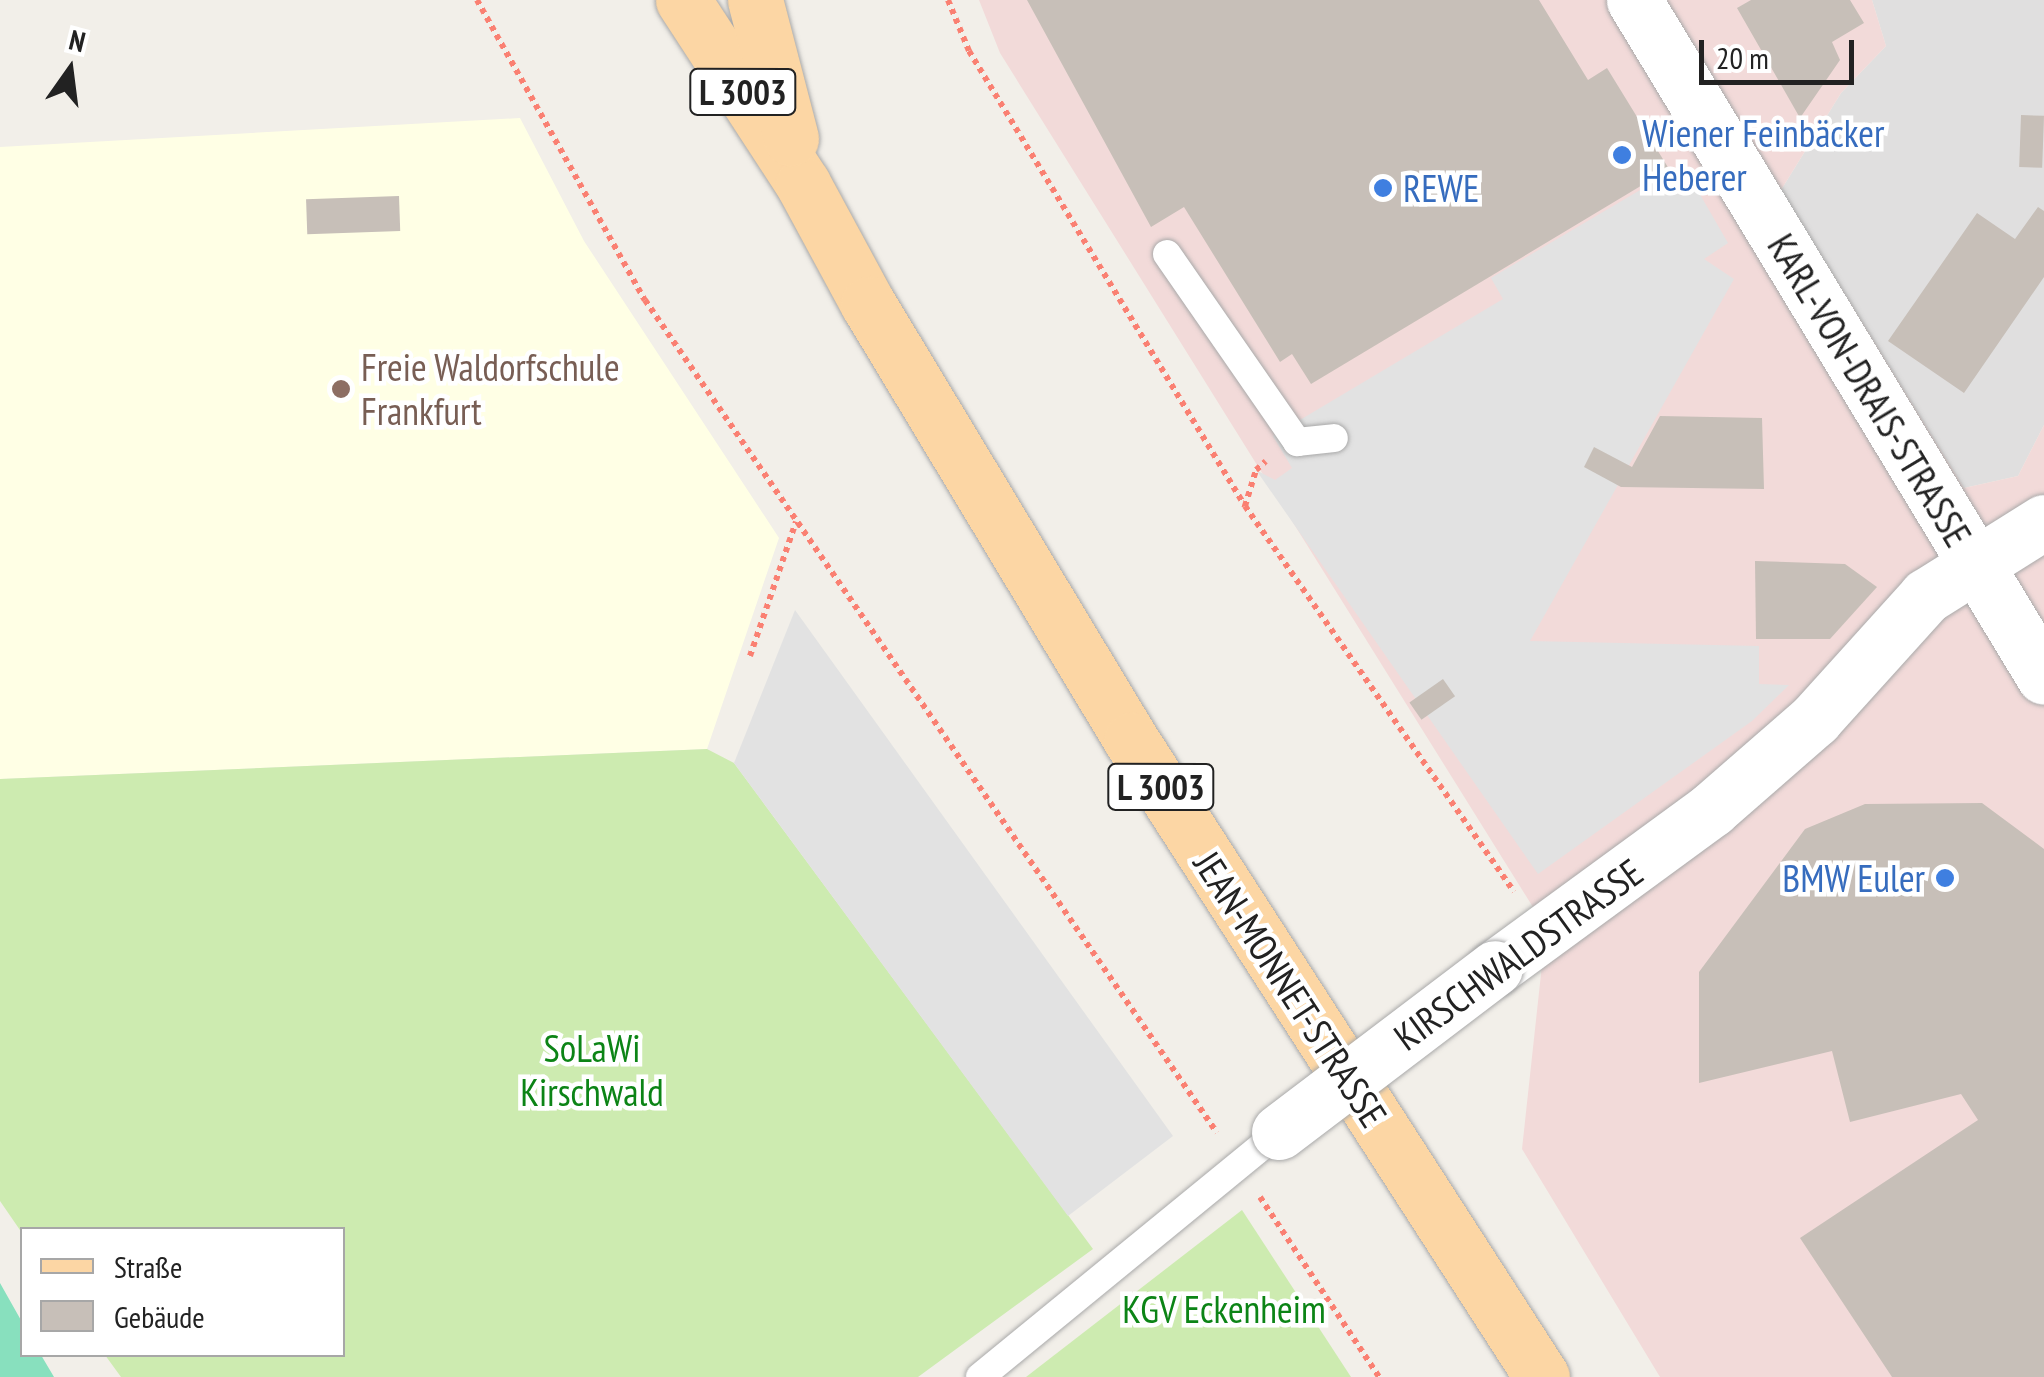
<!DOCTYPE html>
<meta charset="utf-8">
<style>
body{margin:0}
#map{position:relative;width:2044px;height:1377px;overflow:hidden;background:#f2efe9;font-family:"PT Sans Narrow",sans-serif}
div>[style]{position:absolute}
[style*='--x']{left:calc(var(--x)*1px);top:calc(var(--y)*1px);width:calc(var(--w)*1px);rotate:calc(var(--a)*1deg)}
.residential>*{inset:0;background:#e0dfdf}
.commercial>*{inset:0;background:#f2dad9}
.education>*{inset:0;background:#ffffe5}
.grass>*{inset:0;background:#cdebb0}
.pitch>*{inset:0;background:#88e0be}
.parking>*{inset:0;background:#e2e2e2}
.building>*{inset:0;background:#c7bfb8;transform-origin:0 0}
.path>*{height:6px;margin-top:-3px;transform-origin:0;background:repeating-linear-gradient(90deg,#fa8072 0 5px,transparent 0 10px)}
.roads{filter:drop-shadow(0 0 2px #a9a9a9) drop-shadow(0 0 2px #a9a9a9)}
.service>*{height:28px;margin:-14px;padding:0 14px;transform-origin:14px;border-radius:14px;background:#fff}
.minor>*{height:55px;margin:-27.5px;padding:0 27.5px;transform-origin:27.5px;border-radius:27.5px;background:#fff}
.primary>*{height:55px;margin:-27.5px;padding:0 27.5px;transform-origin:27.5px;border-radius:27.5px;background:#fcd6a4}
.bridges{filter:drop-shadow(0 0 2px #a9a9a9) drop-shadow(0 0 2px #a9a9a9)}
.minor-bridge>*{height:55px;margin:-27.5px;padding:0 27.5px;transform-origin:27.5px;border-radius:27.5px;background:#fff}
.dots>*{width:28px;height:28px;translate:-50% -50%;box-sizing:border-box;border:5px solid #fff;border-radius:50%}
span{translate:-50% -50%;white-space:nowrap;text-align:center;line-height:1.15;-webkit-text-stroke:9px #fff;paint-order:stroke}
.shield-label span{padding:2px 8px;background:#fff;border:2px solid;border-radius:8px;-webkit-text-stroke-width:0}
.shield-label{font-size:35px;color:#222;font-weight:700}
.shop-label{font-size:38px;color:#366cbe}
.left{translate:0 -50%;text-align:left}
.right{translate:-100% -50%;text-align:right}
.education-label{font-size:38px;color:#785e54}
.street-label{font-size:38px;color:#222}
.park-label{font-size:38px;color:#0c8416}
.legend{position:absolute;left:20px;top:1227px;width:325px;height:130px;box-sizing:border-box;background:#fff;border:2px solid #a7a7a7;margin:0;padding:12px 18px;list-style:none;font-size:30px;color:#222}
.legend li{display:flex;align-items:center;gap:20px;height:50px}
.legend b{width:50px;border:2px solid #a7a7a7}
.north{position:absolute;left:20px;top:20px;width:100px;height:100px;-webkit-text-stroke:8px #fff;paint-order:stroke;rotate:14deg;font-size:28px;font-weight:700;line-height:40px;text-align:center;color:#222}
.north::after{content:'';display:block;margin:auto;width:35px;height:45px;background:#222;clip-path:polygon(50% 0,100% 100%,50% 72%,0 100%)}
.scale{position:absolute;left:1699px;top:40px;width:155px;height:45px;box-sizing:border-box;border:5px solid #222;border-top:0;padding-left:12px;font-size:30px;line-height:35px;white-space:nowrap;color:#222;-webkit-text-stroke:8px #fff;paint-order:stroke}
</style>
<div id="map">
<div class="residential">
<i style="clip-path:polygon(1872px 0,2044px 0,2044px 425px,2018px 476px,1964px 488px,1781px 190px,1841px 93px,1886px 46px)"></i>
</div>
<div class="commercial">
<i style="clip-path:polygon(979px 0,1872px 0,1886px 46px,1841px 93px,1781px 190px,1964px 488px,2018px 476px,2044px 425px,2044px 1377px,1660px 1377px,1522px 1149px,1546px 928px,1000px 53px)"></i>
</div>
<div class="education">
<i style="clip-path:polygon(520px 118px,584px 241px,779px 538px,707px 749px,0 779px,0 147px)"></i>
</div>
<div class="grass">
<i style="clip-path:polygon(707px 749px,734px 763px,1093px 1249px,918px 1377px,121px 1377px,105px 1355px,342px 1354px,342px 1230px,22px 1233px,0 1201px,0 779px)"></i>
<i style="clip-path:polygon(1242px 1210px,1351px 1377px,1026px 1377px)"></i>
</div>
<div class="pitch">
<i style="clip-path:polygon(0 1283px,22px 1322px,22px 1354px,41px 1355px,54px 1377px,0 1377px)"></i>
</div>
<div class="parking">
<i style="clip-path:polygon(1669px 173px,1681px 191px,1694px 184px,1728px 243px,1704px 259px,1734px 279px,1530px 641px,1759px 646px,1759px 684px,1789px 685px,1752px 721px,1538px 874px,1256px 470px,1275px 480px,1292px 468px,1273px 436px,1503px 299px,1491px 278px)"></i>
<i style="clip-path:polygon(795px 610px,1173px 1136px,1068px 1216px,734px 763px)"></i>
</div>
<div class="building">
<i style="clip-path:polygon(1027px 0,1539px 0,1588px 80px,1607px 68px,1669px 169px,1311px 384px,1292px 354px,1280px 362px,1184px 207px,1151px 227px)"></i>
<i style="clip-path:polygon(1751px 0,1850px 0,1864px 23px,1832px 42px,1840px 60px,1800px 118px,1737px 8px)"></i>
<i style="left:2021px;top:115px;width:23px;height:52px;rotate:2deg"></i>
<i style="left:399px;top:196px;width:35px;height:93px;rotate:88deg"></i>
<i style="clip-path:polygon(2038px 207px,2044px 211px,2044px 277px,1964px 393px,1888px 341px,1977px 213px,2015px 239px)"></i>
<i style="clip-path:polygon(1660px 416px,1762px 418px,1764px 489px,1621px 487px,1584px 467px,1594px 447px,1632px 467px)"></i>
<i style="clip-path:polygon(1755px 561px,1845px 564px,1877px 587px,1830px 639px,1756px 639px)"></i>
<i style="left:1443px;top:679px;width:21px;height:41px;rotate:55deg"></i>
<i style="clip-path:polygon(1982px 803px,2044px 849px,2044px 1377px,1892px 1377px,1800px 1238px,1978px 1120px,1961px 1094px,1850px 1122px,1832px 1051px,1699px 1083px,1699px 972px,1805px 829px,1865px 804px)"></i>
</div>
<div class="path">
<i style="--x:477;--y:0;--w:344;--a:60.8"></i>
<i style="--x:645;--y:300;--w:1010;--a:55.52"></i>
<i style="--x:948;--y:0;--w:55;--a:67.6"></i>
<i style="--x:969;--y:51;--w:532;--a:58.76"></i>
<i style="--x:1245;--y:506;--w:470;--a:55.1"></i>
<i style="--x:1245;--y:506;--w:38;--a:-73"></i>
<i style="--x:1256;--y:470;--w:13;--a:-42"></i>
<i style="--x:750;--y:656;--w:142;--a:-71.1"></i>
<i style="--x:1260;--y:1197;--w:216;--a:56.5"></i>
</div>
<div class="roads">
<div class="service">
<i style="--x:1167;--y:254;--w:229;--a:55.3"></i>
<i style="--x:1297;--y:442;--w:37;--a:-6"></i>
<i style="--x:980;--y:1377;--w:387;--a:-39.3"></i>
</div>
<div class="minor">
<i style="--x:1634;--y:0;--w:791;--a:58.8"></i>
<i style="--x:1495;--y:968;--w:269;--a:-36.2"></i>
<i style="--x:1712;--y:809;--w:137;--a:-41.1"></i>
<i style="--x:1815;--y:719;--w:166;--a:-47.9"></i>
<i style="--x:1926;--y:596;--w:139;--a:-32.1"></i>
</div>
<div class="primary">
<i style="--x:683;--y:0;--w:220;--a:56.9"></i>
<i style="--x:803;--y:184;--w:136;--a:61.6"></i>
<i style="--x:868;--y:304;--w:509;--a:58.9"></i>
<i style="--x:1131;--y:740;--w:758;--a:57.17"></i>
<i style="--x:755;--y:0;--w:143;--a:75.4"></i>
</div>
</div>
<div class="bridges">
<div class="minor-bridge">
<i style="--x:1279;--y:1132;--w:271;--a:-37.2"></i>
</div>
</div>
<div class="dots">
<i style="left:1622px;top:155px;background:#3f7fe0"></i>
<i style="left:1383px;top:188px;background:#3f7fe0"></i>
<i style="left:341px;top:389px;background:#8d6e63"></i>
<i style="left:1945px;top:878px;background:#3f7fe0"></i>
</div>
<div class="shield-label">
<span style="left:743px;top:92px">L 3003</span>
<span style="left:1161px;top:787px">L 3003</span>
</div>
<div class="shop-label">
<span class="left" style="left:1642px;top:155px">Wiener Feinbäcker<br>Heberer</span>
<span class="left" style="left:1403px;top:188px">REWE</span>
<span class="right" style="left:1925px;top:878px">BMW Euler</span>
</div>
<div class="education-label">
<span class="left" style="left:361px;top:389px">Freie Waldorfschule<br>Frankfurt</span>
</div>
<div class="street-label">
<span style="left:1870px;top:390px;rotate:59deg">KARL-VON-DRAIS-STRASSE</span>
<span style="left:1518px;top:954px;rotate:-36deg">KIRSCHWALDSTRASSE</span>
<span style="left:1291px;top:989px;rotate:57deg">JEAN-MONNET-STRASSE</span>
</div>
<div class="park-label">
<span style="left:592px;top:1070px">SoLaWi<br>Kirschwald</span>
<span style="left:1224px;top:1309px">KGV Eckenheim</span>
</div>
<ul class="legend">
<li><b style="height:12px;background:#fcd6a4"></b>Straße</li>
<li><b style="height:28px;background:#c7bfb8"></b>Gebäude</li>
</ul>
<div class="north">N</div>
<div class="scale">20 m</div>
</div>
